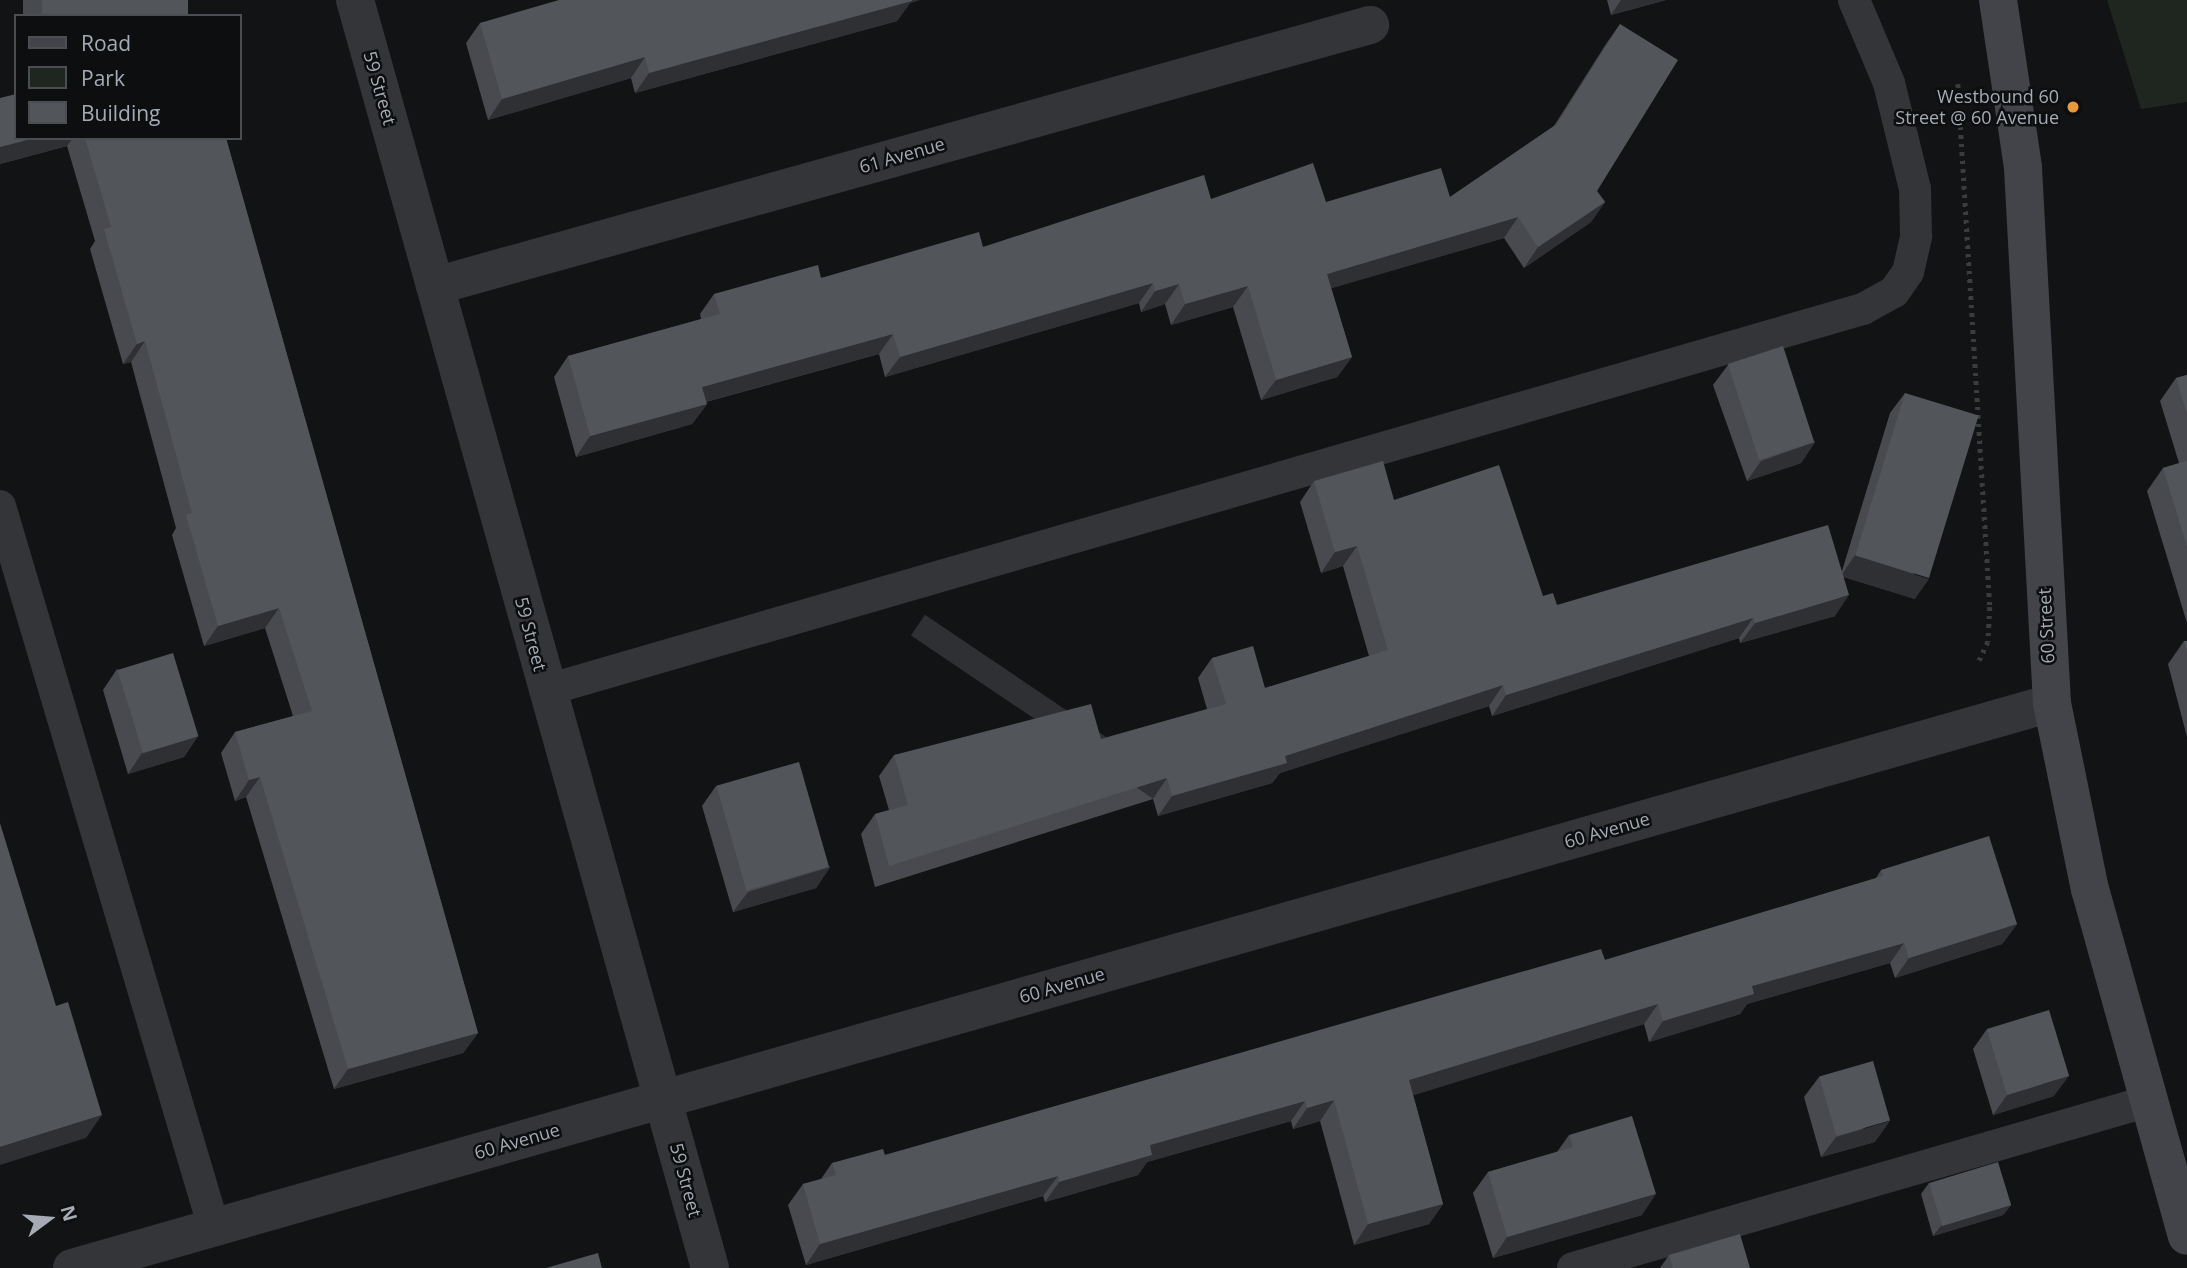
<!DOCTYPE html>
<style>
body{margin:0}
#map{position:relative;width:2187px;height:1268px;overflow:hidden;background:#121314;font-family:"Open Sans",sans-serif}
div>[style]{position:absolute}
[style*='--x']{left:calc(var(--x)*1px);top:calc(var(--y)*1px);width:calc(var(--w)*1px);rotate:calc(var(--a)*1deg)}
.green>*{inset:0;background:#1f261f}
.path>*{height:4.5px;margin-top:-2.25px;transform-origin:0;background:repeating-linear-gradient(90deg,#3a3c40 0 3.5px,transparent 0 8.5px)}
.service>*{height:32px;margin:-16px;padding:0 16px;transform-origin:16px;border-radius:16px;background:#343539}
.minor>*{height:38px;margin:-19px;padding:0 19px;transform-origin:19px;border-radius:19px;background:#343539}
.secondary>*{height:38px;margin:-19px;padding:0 19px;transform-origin:19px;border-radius:19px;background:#424449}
.wall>*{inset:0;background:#484a4f;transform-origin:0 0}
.shaded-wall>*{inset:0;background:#2e3033;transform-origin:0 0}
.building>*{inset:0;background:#52555a;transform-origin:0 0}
.dots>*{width:19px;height:19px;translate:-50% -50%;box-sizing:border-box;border:4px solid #0d0e0f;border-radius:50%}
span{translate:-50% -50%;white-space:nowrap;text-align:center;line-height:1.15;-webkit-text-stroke:5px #0d0e0f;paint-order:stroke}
.street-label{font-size:18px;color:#a5abb4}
.poi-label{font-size:18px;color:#a5abb4}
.right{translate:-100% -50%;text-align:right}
.legend{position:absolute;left:14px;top:14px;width:228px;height:126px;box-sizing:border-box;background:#0d0e0f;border:2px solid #4a4d51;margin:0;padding:9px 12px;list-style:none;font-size:21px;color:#a5abb4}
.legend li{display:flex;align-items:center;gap:14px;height:35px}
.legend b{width:35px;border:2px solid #4a4d51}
.north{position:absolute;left:14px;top:1184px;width:70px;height:70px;-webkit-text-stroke:5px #0d0e0f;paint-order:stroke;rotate:74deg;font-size:19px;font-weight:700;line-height:28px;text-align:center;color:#a5abb4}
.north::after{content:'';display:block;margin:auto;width:24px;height:32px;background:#a5abb4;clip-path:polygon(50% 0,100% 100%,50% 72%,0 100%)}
</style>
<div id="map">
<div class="green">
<i style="clip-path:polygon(2107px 0,2187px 0,2187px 102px,2141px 109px)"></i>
</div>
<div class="path">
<i style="--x:1958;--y:84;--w:524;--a:86.5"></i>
<i style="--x:1990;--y:607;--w:35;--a:93"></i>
<i style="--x:1988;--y:642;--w:23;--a:115"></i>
</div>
<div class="service">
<i style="--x:0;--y:506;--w:753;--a:73.49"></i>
<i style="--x:547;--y:690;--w:1370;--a:-16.15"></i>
<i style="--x:1863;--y:309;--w:35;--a:-29"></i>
<i style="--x:1894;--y:292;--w:24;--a:-55"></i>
<i style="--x:1908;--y:272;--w:37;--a:-77"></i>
<i style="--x:1916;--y:236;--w:47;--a:-91.2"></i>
<i style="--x:1915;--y:189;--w:109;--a:-103.8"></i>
<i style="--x:1889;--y:83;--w:90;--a:-112.9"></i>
<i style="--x:1573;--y:1268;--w:600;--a:-16.17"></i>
</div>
<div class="minor">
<i style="--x:355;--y:0;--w:1317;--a:74.36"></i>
<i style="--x:435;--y:286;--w:971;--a:-15.6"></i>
<i style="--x:72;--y:1268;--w:2059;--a:-15.93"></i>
</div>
<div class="secondary">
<i style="--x:1998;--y:0;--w:170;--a:81.5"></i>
<i style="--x:2023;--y:168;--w:536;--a:86.9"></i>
<i style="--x:2052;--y:703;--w:190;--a:78.5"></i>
<i style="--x:2090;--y:889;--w:360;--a:74.4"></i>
</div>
<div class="wall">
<i style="left:23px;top:0;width:165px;height:16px"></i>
<i style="clip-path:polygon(594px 0,919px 0,910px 3px,897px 21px,635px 93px,631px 78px,488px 120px,466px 43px,480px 23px)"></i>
<i style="clip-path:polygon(1607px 0,1666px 0,1611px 15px)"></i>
<i style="clip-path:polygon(1620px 24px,1597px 191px,1605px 202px,1591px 222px,1524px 268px,1504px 238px,1331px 288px,1352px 357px,1337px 377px,1261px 400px,1233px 307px,1171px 325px,1165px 304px,1141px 312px,1139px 303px,885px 377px,879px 354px,706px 402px,707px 404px,692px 424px,576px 457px,554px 377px,568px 356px,701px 319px,700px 314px,714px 294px,821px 278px,983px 247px,1211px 199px,1326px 202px,1450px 197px,1554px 126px,1606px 44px)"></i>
<i style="clip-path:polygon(0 98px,16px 138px,226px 138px,478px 1033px,463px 1053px,334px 1089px,246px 797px,235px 801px,221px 753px,235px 732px,293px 716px,265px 628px,204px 646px,172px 535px,176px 528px,131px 362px,123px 364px,90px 249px,95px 241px,67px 146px,0 164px)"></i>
<i style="clip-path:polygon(1728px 365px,1815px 442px,1801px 463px,1747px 481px,1713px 385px)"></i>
<i style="clip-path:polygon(2187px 375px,2187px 623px,2147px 491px,2163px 468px,2179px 463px,2160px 401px,2176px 378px)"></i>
<i style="clip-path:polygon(1905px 393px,1915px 599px,1844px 577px,1835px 616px,1740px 643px,1739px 638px,1492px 716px,1489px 706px,1280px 773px,1272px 783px,1158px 816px,1153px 799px,875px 887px,861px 834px,875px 814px,889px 810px,879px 776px,894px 755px,1101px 739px,1207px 709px,1198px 678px,1212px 658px,1265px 688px,1369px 656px,1343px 566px,1321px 573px,1300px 502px,1314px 481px,1394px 500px,1557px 605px,1842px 571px,1890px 413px)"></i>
<i style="clip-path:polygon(2184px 641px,2187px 641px,2187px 737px,2168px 664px)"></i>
<i style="clip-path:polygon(117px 669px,198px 736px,184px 757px,128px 774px,103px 690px)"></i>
<i style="clip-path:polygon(716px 786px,830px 867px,816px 888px,733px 912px,702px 806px)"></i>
<i style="clip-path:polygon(1881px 870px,2017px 924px,2002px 944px,1895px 978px,1890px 963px,1747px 1004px,1740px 1014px,1649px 1042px,1644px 1024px,1413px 1095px,1443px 1204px,1429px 1224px,1354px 1245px,1320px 1121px,1293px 1129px,1291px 1121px,1147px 1162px,1138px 1175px,1045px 1202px,1043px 1196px,806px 1265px,788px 1205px,803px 1184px,821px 1179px,832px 1163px,885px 1155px,1605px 960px,1876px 878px)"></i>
<i style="clip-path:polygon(1987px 1029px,2054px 1096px,1993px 1115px,1973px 1049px)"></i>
<i style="clip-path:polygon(1819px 1077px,1875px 1142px,1821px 1157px,1804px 1097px)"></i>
<i style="clip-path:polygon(1569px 1135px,1642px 1215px,1493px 1258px,1473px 1193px,1488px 1172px,1557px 1152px)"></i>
<i style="clip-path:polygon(1929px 1183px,2011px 1205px,2003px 1215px,1933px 1236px,1921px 1194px)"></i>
<i style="clip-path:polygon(1669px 1255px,1750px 1268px,1660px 1268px)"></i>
</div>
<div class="shaded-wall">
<i style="clip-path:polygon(899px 0,919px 0,910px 3px,897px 21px,635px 93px,649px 73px)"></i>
<i style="clip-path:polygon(1621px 0,1666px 0,1611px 15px)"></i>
<i style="clip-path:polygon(645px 57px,631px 78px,488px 120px,502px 99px)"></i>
<i style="clip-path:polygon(34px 138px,73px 138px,67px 146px,0 164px,0 147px)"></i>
<i style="clip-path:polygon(1605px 202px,1591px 222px,1524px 268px,1538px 247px)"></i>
<i style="clip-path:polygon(1518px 217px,1504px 238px,1312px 294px,1327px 274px)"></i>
<i style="clip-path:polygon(1153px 283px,1139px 303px,885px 377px,900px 357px)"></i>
<i style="clip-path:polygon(1179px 284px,1165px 304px,1141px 312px,1155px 291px)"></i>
<i style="clip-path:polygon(1248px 286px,1233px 307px,1171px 325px,1185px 304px)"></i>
<i style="clip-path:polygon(893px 334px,879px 354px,687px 407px,702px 387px)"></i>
<i style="clip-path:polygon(145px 341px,131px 362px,123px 364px,137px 344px)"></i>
<i style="clip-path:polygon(1352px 357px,1337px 377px,1261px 400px,1276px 380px)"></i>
<i style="clip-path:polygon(707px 404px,692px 424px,576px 457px,590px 436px)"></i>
<i style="clip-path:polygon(1815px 442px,1801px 463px,1747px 481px,1761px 461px)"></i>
<i style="clip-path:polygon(1357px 546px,1343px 566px,1321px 573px,1335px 552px)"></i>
<i style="clip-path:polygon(1855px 555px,1929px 579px,1915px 599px,1841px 576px)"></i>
<i style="clip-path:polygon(1849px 595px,1835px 616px,1740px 643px,1755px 623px)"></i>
<i style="clip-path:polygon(279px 608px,265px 628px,204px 646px,218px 626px)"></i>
<i style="clip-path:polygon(1753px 618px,1739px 638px,1492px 716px,1506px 695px)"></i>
<i style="clip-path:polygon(1503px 685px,1489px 706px,1280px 773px,1272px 783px,1158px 816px,1172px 796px,1285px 756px)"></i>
<i style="clip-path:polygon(198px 736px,184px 757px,128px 774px,142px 753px)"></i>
<i style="clip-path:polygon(260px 777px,246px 797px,235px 801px,249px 780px)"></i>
<i style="left:1167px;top:778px;width:25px;height:292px;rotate:124deg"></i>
<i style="clip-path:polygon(830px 867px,816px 888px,733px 912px,748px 892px)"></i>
<i style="clip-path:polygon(2017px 924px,2002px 944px,1895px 978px,1909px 958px)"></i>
<i style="clip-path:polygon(1904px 943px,1890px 963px,1747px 1004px,1740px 1014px,1649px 1042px,1663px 1021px,1752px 986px)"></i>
<i style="clip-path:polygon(1658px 1004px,1644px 1024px,1395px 1101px,1409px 1080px)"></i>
<i style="clip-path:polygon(478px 1033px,463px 1053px,334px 1089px,348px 1069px)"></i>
<i style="clip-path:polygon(2069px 1076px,2054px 1096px,1993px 1115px,2007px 1095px)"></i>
<i style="clip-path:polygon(1334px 1100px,1320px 1121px,1293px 1129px,1307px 1108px)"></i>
<i style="clip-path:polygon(1305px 1101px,1291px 1121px,1147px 1162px,1138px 1175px,1045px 1202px,1059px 1182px,1150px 1145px)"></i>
<i style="clip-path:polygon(102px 1115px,86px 1138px,0 1165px,0 1147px)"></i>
<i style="clip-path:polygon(1890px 1121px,1875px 1142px,1821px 1157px,1836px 1137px)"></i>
<i style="clip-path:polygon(1058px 1176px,1043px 1196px,806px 1265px,820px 1244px)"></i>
<i style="clip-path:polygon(1656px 1194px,1642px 1215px,1493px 1258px,1507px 1237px)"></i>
<i style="clip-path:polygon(1443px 1204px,1429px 1224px,1354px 1245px,1368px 1224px)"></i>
<i style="clip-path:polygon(2011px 1205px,2003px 1215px,1933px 1236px,1941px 1226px)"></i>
</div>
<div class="building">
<i style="left:42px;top:0;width:146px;height:17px"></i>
<i style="clip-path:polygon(559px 0,912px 0,912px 1px,649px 73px,645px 57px,502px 99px,480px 23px)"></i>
<i style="clip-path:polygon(1620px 24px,1678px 60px,1597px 191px,1605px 202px,1538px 247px,1518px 217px,1327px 274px,1352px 357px,1276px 380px,1248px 286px,1185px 304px,1179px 284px,1155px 291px,1153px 283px,900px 357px,893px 334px,702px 387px,707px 404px,590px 436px,568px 356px,720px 314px,714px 294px,818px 265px,821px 278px,979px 232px,983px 247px,1204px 175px,1211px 199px,1313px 163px,1326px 202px,1441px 168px,1450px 197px,1557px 124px)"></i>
<i style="clip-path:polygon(16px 94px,16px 138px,34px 138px,0 147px,0 98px)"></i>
<i style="clip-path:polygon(85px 138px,226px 138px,478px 1033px,348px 1069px,260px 777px,249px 780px,235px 732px,312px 711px,279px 608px,218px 626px,186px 515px,192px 513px,145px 341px,137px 344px,104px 229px,111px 227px)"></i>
<i style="left:1783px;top:346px;width:101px;height:58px;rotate:72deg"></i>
<i style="clip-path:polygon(2187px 375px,2187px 414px,2176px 378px)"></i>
<i style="left:1905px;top:393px;width:77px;height:170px;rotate:17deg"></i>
<i style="clip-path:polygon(1383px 461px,1394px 500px,1499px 465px,1543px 596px,1553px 593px,1557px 605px,1828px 525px,1849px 595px,1755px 623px,1753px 618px,1506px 695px,1503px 685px,1285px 756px,1287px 763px,1172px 796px,1167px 778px,889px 866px,875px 814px,908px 805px,894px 755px,1091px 704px,1101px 739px,1226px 704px,1212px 658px,1253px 646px,1265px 688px,1388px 650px,1357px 546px,1335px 552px,1314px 481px)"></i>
<i style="clip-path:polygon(2187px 461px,2187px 547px,2163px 468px)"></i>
<i style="clip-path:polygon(2184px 641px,2187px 641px,2187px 653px)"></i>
<i style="left:173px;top:653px;width:87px;height:58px;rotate:73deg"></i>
<i style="left:799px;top:762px;width:109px;height:86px;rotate:74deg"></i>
<i style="clip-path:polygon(0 823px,56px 1006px,68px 1002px,102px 1115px,0 1147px)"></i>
<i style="clip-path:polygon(1989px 836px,2017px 924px,1909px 958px,1904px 943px,1752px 986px,1754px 994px,1663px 1021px,1658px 1004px,1409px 1080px,1443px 1204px,1368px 1224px,1334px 1100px,1307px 1108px,1305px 1101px,1150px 1145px,1152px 1155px,1059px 1182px,1058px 1176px,820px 1244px,803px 1184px,836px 1175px,832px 1163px,883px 1149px,885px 1155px,1601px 949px,1605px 960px,1883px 876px,1881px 870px)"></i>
<i style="left:2049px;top:1010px;width:69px;height:65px;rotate:73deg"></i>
<i style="left:1873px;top:1061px;width:62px;height:56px;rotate:74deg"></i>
<i style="clip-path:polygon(1632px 1116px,1656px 1194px,1507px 1237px,1488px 1172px,1573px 1147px,1569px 1135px)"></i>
<i style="left:1998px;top:1162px;width:45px;height:72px;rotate:73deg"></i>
<i style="clip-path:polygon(1740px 1234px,1750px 1268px,1673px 1268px,1669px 1255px)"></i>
<i style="clip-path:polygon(598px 1253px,602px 1268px,546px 1268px)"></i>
</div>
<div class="dots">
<i style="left:2073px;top:107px;background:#e89a37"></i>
</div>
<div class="street-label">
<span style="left:380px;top:88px;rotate:74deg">59 Street</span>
<span style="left:902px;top:155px;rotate:-16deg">61 Avenue</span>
<span style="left:2046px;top:626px;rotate:-93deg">60 Street</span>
<span style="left:531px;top:634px;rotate:75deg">59 Street</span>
<span style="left:1607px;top:830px;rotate:-16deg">60 Avenue</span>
<span style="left:1062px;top:985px;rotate:-16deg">60 Avenue</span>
<span style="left:517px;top:1141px;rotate:-16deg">60 Avenue</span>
<span style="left:686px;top:1180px;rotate:75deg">59 Street</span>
</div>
<div class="poi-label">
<span class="right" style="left:2059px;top:107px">Westbound 60<br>Street @ 60 Avenue</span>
</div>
<ul class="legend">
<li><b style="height:9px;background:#424449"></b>Road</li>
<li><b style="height:19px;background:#1f261f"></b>Park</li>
<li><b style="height:19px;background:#52555a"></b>Building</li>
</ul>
<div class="north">N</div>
</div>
